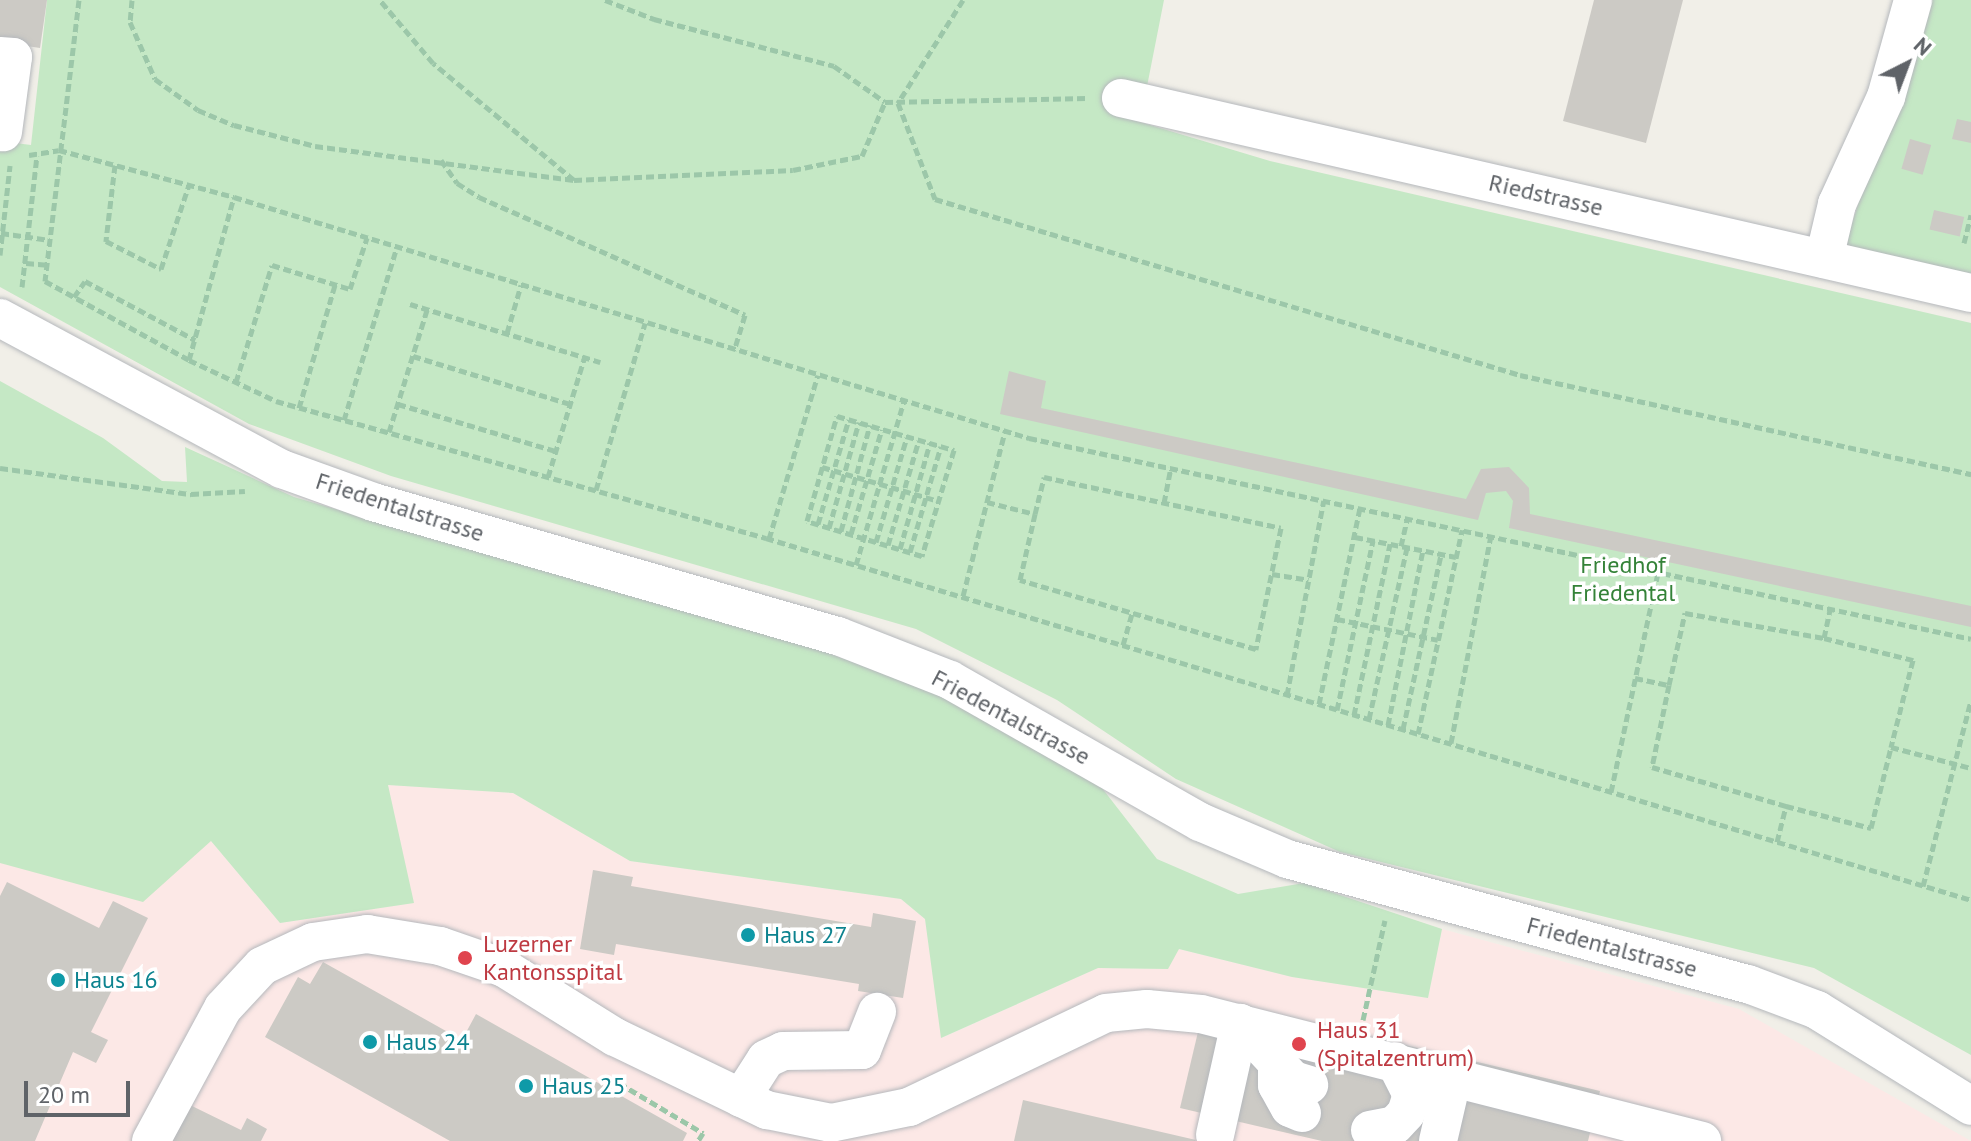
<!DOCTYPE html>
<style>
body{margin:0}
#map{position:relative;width:1971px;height:1141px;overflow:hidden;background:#f1efe8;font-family:"PT Sans",sans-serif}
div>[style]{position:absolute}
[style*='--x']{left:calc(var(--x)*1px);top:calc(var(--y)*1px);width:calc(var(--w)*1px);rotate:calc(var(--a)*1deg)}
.medical>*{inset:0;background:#fce8e6}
.green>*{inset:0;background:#c5e8c5}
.building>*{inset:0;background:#cccac5;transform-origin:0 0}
.path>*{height:5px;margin-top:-2.5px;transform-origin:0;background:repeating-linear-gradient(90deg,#9cc7a9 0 8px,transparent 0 12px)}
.roads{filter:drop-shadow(0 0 2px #b5b8bc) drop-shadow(0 0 2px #b5b8bc)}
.minor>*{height:38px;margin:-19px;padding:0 19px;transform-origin:19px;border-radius:19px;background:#fff}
.dots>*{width:22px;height:22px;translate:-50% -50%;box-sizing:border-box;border:4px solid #fff;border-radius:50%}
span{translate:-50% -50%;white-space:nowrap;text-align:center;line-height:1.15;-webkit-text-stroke:7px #fff;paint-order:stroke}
.street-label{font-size:24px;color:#5f6368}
.park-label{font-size:24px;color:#348238}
.culture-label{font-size:24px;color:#0d838f}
.left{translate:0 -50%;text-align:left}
.health-label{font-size:24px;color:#be3a42}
.north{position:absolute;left:1867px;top:24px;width:80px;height:80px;-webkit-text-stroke:6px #fff;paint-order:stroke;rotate:42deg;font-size:22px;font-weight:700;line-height:32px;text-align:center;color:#5f6368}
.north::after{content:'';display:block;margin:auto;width:28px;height:36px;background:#5f6368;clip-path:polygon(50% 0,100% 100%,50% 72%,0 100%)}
.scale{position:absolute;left:24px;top:1081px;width:106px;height:36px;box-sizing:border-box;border:4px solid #5f6368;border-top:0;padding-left:10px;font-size:24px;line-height:28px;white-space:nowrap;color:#5f6368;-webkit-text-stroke:6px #fff;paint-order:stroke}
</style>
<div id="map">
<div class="medical">
<i style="clip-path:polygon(388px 785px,513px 793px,630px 861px,901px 899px,925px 919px,942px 1038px,1098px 968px,1167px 969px,1178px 949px,1292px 977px,1428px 998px,1442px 929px,1739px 1009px,1971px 1141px,0 1141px,0 863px,211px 841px,280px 923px,413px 903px)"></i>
</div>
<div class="green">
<i style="clip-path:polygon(47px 0,1164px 0,1140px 122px,1270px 161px,1971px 323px,1971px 1055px,1814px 968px,1340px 852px,1176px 779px,1057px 700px,916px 629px,391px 476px,249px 424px,0 287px,0 141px,31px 145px)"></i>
<i style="clip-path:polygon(1924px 0,1971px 0,1971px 279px,1844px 248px)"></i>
<i style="clip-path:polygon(0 381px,103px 438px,162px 481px,187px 482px,185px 447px,294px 497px,819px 650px,929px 689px,1102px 788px,1157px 859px,1238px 894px,1304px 883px,1442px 929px,1428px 998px,1292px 977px,1179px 949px,1168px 969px,1098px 968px,941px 1038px,925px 919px,901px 899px,630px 861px,513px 793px,388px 785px,414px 903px,280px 923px,211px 841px,143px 902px,0 863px)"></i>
</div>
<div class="building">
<i style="clip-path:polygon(0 0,47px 0,40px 48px,0 42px)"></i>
<i style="clip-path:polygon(1594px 0,1683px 0,1646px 143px,1563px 121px)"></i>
<i style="clip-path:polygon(1957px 119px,1971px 122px,1971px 143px,1952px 139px)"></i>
<i style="left:1910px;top:139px;width:22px;height:31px;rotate:16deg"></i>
<i style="left:1934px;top:210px;width:31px;height:20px;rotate:13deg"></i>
<i style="clip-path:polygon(1009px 371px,1046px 381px,1041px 408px,1466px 499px,1481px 469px,1509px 467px,1529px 488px,1530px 514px,1971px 606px,1971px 627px,1509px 528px,1513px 501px,1506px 491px,1486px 493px,1478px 520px,1000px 414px)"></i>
<i style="clip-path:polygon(593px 870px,633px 877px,631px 886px,871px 927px,873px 913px,916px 921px,903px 998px,858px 991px,859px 984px,616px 944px,614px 955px,580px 949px)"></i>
<i style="clip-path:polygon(7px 882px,99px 928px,113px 901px,148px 918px,91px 1032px,108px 1040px,96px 1063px,73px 1052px,35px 1141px,0 1141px,0 896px)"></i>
<i style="clip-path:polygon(323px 962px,462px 1040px,476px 1014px,687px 1133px,683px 1141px,450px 1141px,265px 1037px,298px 977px,310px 984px)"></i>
<i style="clip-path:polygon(1206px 998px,1600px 1091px,1588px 1141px,1322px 1141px,1180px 1108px)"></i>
<i style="clip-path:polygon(1023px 1100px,1196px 1140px,1195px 1141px,1014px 1141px)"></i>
<i style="clip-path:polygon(190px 1105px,241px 1130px,247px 1118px,267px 1129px,261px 1141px,172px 1141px)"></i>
</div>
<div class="path">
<i style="--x:79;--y:0;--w:283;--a:96.9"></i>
<i style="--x:45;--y:281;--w:164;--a:28.7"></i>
<i style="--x:189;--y:360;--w:96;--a:25.2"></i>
<i style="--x:276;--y:401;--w:509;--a:15.62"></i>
<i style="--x:766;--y:538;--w:1258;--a:16.72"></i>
<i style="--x:132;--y:0;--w:22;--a:95"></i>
<i style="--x:130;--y:22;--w:62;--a:66.3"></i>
<i style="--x:155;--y:79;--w:53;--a:35.8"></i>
<i style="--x:198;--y:110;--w:39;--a:23"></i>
<i style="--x:234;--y:125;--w:84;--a:14.5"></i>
<i style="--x:315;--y:146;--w:261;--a:7.5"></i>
<i style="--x:574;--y:180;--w:183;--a:-140.3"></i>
<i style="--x:433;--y:63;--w:82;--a:-130.1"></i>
<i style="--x:605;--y:0;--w:53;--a:21.2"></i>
<i style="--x:654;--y:19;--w:186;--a:14.6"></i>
<i style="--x:834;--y:66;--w:62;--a:35.2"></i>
<i style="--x:963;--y:0;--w:122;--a:122.3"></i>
<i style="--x:898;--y:103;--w:103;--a:68.9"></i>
<i style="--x:935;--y:199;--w:611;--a:16.74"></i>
<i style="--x:1520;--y:375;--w:462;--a:12.4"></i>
<i style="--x:29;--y:155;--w:30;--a:-9"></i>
<i style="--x:59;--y:150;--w:181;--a:15"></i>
<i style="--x:234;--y:197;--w:831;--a:16.86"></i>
<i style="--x:1029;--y:438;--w:963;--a:12.04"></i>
<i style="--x:441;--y:160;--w:28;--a:55"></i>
<i style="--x:457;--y:183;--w:26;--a:32"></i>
<i style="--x:479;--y:197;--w:291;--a:23.9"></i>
<i style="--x:745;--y:315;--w:37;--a:107"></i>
<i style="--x:115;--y:165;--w:77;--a:96.8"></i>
<i style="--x:106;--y:241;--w:62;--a:27"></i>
<i style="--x:161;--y:269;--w:89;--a:-71.6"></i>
<i style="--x:574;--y:180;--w:219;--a:-2.6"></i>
<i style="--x:793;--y:170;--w:70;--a:-11.5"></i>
<i style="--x:862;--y:156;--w:59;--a:-66.9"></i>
<i style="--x:885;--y:102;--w:202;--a:-1.1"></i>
<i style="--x:1;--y:233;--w:49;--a:8.1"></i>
<i style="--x:1964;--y:243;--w:29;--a:-76"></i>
<i style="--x:0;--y:255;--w:90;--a:-83.6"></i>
<i style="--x:26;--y:263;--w:21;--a:5"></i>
<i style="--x:22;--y:287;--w:132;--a:-83.5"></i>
<i style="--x:74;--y:297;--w:19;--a:-55"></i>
<i style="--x:85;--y:281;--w:125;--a:28.2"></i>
<i style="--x:410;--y:304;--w:199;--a:17"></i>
<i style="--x:507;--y:333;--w:50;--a:-73.7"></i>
<i style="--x:413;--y:356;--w:164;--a:17"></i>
<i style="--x:189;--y:360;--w:169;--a:-74.6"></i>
<i style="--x:236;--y:382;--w:122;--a:-72.9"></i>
<i style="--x:272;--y:265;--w:82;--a:17.1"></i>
<i style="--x:350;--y:289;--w:54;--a:-71.6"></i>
<i style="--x:398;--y:404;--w:165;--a:16.6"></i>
<i style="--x:299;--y:408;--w:128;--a:-73.7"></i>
<i style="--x:837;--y:416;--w:122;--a:16.2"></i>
<i style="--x:954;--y:450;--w:111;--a:106.8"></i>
<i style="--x:922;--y:556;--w:120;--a:-163.1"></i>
<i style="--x:807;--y:521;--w:109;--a:-74.1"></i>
<i style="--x:344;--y:420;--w:181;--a:-73"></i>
<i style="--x:389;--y:432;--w:128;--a:-72.7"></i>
<i style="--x:822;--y:467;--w:122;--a:16.2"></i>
<i style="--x:0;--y:468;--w:193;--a:7.8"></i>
<i style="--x:191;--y:494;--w:54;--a:-3.2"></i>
<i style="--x:548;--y:477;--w:127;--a:-73"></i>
<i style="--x:596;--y:490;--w:174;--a:-73.6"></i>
<i style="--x:987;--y:502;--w:49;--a:14"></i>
<i style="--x:1035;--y:514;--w:38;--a:-76"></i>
<i style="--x:1044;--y:477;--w:242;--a:12.1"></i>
<i style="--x:1281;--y:528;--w:124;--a:101.7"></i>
<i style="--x:1256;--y:649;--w:246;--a:-163.7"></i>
<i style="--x:1020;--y:580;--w:68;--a:-77.2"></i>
<i style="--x:1164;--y:503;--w:36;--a:-79"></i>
<i style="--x:818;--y:524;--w:109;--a:-73.6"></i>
<i style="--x:829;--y:528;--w:110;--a:-74.2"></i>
<i style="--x:841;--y:531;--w:110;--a:-74.7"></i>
<i style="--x:851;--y:534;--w:109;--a:-73.6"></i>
<i style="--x:1355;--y:537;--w:103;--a:11.2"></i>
<i style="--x:769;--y:539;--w:171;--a:-73.4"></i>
<i style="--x:876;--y:542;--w:109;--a:-73.6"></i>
<i style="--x:888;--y:545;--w:109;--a:-73.6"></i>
<i style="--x:1401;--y:546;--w:28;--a:-77"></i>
<i style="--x:900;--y:549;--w:110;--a:-74.2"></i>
<i style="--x:910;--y:552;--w:110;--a:-73.7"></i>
<i style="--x:856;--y:565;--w:171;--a:-73.7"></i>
<i style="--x:1272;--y:574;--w:37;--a:9"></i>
<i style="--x:963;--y:596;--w:170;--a:-75.7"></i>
<i style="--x:1337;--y:619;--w:103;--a:11.7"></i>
<i style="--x:1824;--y:638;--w:92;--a:13.9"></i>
<i style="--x:1913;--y:660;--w:90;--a:104.2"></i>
<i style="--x:1891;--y:747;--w:83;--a:14.7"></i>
<i style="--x:1123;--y:645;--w:33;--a:-74"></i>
<i style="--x:1635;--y:678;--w:35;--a:12"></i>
<i style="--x:1669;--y:685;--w:74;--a:-77.5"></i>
<i style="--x:1685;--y:613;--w:141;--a:10.2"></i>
<i style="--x:1824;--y:638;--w:30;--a:-78"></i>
<i style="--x:1669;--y:685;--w:84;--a:101.7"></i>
<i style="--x:1652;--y:767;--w:140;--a:16.2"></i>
<i style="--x:1287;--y:695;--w:198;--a:-79.3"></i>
<i style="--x:1319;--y:704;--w:200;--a:-78.2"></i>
<i style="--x:1337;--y:710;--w:173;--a:-78"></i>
<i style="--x:1354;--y:715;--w:175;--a:-78.1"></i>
<i style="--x:1369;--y:719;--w:176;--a:-77.5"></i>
<i style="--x:1388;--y:725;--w:178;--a:-78.7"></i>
<i style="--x:1403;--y:729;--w:179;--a:-77.7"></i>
<i style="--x:1418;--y:734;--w:209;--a:-77.8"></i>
<i style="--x:1451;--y:743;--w:211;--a:-79.1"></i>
<i style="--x:1611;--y:792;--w:225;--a:-77.9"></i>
<i style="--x:1777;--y:842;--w:37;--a:-76"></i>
<i style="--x:1786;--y:806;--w:88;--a:14.5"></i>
<i style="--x:1871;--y:828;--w:83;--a:-76.1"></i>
<i style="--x:1923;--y:886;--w:192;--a:-75.5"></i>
<i style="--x:1363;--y:1020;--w:102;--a:-77.6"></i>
<i style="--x:619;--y:1083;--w:98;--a:30.8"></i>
<i style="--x:703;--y:1133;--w:9;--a:122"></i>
</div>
<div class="roads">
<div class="minor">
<i style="--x:0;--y:56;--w:13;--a:4"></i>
<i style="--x:13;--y:57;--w:76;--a:97.6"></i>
<i style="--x:1121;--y:98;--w:872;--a:12.92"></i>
<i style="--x:1824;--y:259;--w:57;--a:-76.7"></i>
<i style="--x:1837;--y:204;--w:118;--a:-65.4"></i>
<i style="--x:1886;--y:97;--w:101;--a:-74.4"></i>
<i style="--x:0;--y:318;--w:320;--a:28.2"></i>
<i style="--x:282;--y:469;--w:97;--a:19.9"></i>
<i style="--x:373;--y:502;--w:484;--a:16.1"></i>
<i style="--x:838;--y:636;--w:120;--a:21.4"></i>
<i style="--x:950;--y:680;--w:288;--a:29.6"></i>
<i style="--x:1200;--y:822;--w:95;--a:23"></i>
<i style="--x:1287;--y:859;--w:478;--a:15.2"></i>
<i style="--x:1748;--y:984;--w:74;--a:20.6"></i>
<i style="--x:1817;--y:1010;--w:181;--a:31.9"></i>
<i style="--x:1277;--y:1060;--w:25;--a:90"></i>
<i style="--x:1277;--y:1085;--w:26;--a:61"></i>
<i style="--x:1290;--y:1108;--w:13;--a:23"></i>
<i style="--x:741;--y:1098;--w:46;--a:-57.3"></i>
<i style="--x:766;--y:1059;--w:19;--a:-25"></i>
<i style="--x:783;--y:1051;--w:79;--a:-0.7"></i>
<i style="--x:862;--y:1050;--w:41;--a:-68.5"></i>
<i style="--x:1370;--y:1130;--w:25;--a:-11"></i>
<i style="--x:1395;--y:1125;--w:16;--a:-47"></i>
<i style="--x:1406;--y:1113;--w:19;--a:-72"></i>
<i style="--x:1412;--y:1095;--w:38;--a:-117"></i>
<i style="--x:1215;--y:1135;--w:115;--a:-77.4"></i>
<i style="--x:1240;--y:1023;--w:78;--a:47.1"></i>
<i style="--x:1293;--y:1080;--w:17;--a:17"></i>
<i style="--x:151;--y:1141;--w:151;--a:-61.6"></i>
<i style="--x:223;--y:1008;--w:57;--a:-47.1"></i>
<i style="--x:262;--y:966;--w:56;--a:-25.2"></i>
<i style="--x:313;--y:942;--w:55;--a:-8.4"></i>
<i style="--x:367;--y:934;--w:74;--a:9.3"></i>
<i style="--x:440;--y:946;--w:68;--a:19"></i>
<i style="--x:504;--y:968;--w:131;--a:31.9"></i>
<i style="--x:615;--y:1037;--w:169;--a:25.7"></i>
<i style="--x:767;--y:1110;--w:65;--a:11.5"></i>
<i style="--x:831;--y:1123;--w:80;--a:-11.6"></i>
<i style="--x:909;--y:1107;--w:218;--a:-25.5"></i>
<i style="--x:1106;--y:1013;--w:41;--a:-5.6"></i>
<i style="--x:1147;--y:1009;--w:54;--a:5.3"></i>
<i style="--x:1201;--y:1014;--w:517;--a:14.22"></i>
<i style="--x:1438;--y:1141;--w:67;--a:-77"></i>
</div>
</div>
<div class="dots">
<i style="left:748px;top:935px;background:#0f9aa8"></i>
<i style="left:465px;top:958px;background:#e0444e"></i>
<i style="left:58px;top:980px;background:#0f9aa8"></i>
<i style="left:370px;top:1042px;background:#0f9aa8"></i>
<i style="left:1299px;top:1044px;background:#e0444e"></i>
<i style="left:526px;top:1086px;background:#0f9aa8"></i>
</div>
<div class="street-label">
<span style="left:1546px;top:195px;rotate:13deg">Riedstrasse</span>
<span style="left:400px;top:507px;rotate:18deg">Friedentalstrasse</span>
<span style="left:1011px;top:717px;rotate:28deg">Friedentalstrasse</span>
<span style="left:1612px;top:947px;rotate:15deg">Friedentalstrasse</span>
</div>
<div class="park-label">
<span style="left:1623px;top:579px">Friedhof<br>Friedental</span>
</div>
<div class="culture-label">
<span class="left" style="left:764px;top:935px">Haus 27</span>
<span class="left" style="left:74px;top:980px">Haus 16</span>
<span class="left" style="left:386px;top:1042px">Haus 24</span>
<span class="left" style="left:542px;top:1086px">Haus 25</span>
</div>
<div class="health-label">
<span class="left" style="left:483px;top:958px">Luzerner<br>Kantonsspital</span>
<span class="left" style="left:1317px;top:1044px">Haus 31<br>(Spitalzentrum)</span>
</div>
<div class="north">N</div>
<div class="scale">20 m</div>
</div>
